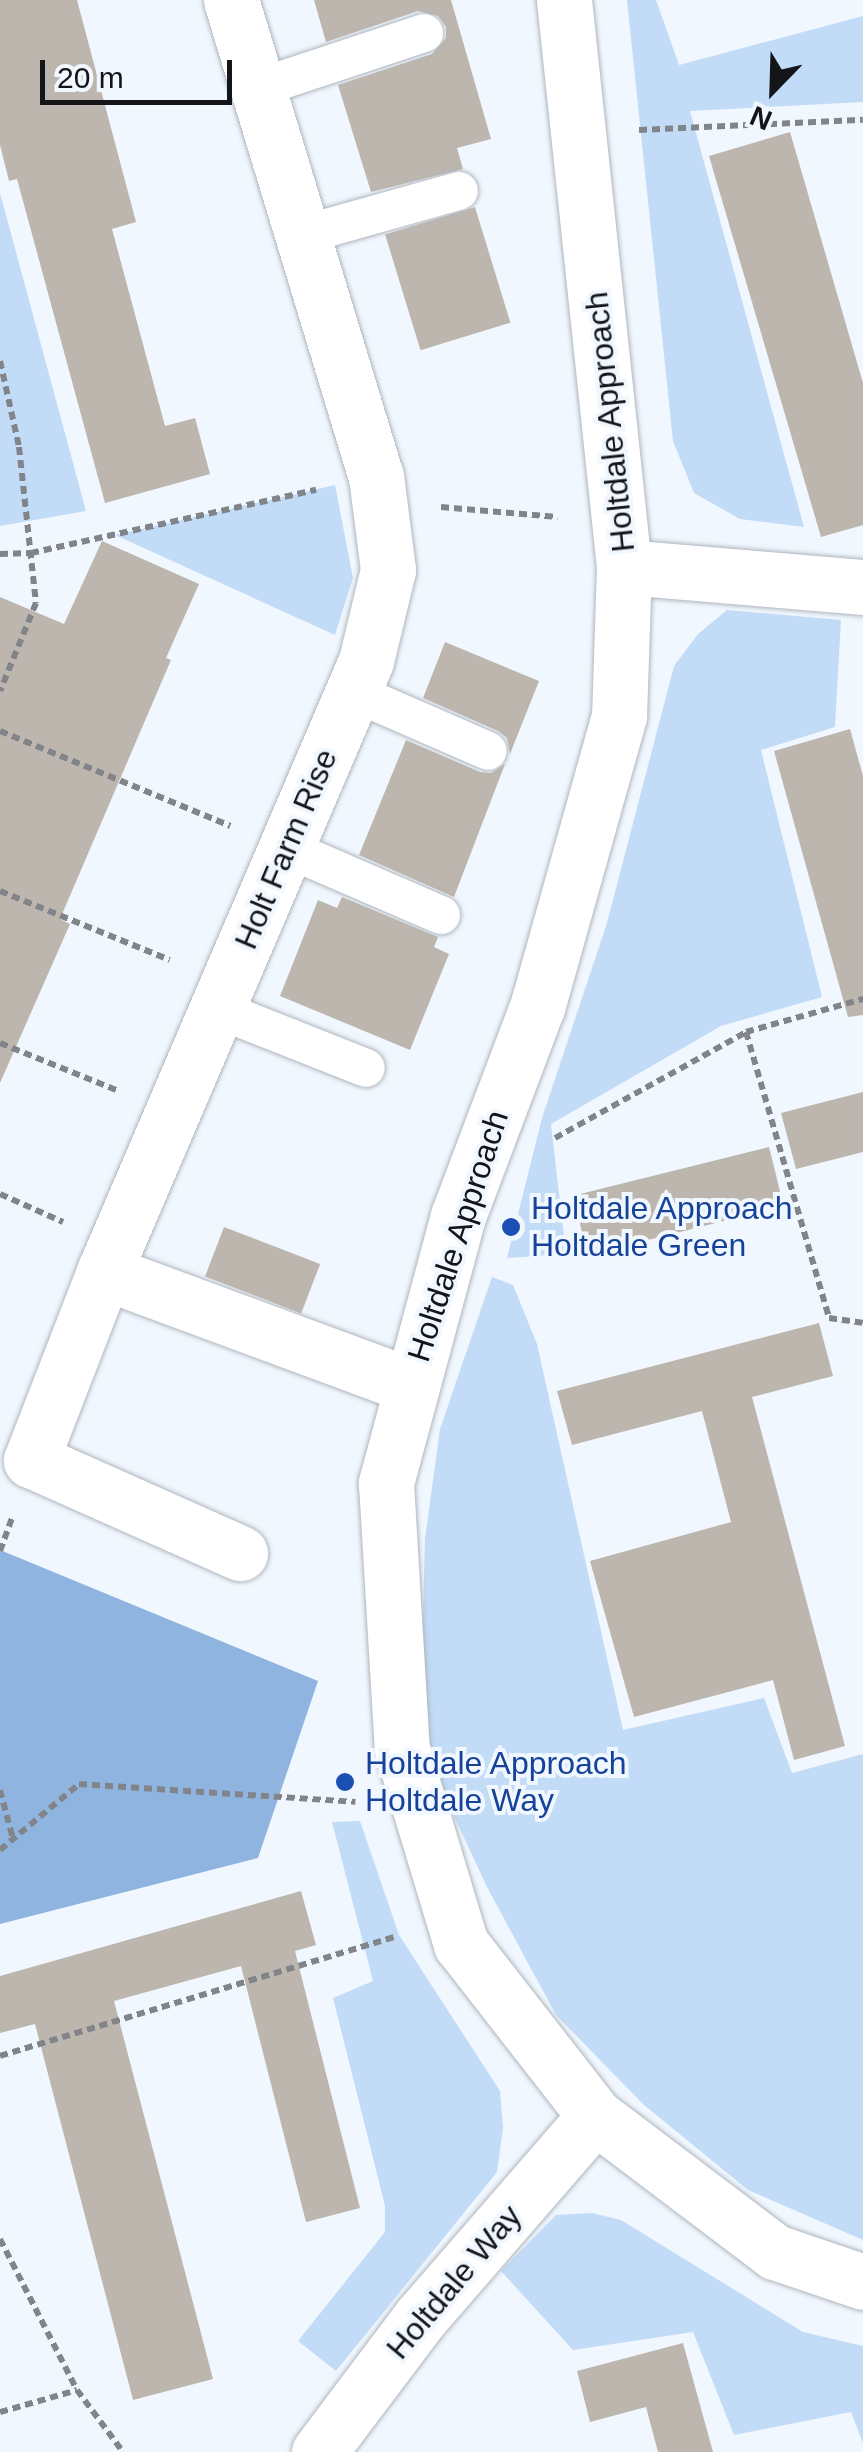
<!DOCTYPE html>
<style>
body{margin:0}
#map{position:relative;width:863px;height:2452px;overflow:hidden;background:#f1f7fe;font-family:Arial,sans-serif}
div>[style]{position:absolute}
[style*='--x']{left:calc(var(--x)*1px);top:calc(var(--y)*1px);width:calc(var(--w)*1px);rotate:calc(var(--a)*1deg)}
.green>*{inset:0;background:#c2dbf7}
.forest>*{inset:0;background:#8eb4df}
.building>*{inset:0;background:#bdb6ae;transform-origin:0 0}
.path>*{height:6px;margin-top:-3px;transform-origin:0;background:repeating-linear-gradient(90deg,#81858a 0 8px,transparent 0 13px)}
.roads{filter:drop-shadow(0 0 2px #afb6be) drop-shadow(0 0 2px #afb6be)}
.service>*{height:38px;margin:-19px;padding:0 19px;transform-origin:19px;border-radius:19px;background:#fff}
.minor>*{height:55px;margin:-27.5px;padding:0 27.5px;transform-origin:27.5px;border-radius:27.5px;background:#fff}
.dots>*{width:28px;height:28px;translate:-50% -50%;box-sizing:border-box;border:5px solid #f1f7fe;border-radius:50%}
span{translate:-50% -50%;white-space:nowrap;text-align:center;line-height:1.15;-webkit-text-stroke:8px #f1f7fe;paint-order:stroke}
.street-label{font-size:32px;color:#131518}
.transit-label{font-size:32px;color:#164399}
.left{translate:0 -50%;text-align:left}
.north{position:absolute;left:723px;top:40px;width:100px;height:100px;-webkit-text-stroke:8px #f1f7fe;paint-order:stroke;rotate:203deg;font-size:28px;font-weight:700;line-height:40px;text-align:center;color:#131518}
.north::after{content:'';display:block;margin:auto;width:35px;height:45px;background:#131518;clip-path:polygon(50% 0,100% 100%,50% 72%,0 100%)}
.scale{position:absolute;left:40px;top:60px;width:192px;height:45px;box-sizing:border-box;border:5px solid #131518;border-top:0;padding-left:12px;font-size:30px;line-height:35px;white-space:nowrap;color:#131518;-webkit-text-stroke:8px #f1f7fe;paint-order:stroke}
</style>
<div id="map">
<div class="green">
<i style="clip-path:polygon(627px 0,656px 0,679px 65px,863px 16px,863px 102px,690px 111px,804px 527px,740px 519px,694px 493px,673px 441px)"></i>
<i style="clip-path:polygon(0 193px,86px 511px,0 526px)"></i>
<i style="clip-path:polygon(335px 485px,353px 578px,335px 635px,115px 535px)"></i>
<i style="clip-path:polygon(727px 610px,841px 620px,835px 727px,761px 750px,822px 997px,721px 1026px,551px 1124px,566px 1254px,507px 1258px,542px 1118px,607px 923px,674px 666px,698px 634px)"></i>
<i style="clip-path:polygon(492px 1277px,513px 1285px,537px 1344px,623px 1730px,764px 1698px,792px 1773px,863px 1754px,863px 2240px,748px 2190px,644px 2105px,556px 2015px,487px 1887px,432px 1769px,422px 1660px,425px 1539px,440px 1429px)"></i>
<i style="clip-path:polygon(360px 1821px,399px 1935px,500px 2091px,503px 2128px,497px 2172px,336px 2371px,298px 2341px,385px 2232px,385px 2206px,333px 1998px,373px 1981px,332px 1822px)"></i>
<i style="clip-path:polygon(592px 2213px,621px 2220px,803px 2332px,863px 2346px,863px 2443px,851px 2412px,734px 2435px,693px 2332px,573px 2350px,501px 2271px,556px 2215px)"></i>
</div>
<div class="forest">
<i style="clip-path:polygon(0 1550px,318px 1681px,258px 1858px,0 1924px)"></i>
</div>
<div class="building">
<i style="clip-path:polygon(0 0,77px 0,136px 222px,112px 229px,165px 426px,195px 418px,210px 474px,105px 503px,17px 179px,9px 181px,0 145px)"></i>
<i style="clip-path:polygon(314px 0,451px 0,491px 139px,457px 148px,463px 169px,371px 192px,338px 85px,432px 54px,446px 38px,446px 27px,438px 16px,418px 11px,326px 42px)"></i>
<i style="clip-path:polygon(790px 132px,863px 383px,863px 525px,821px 537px,709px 156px)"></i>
<i style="left:475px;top:207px;width:121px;height:94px;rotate:73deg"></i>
<i style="clip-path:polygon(102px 541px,199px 584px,166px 658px,171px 660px,60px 919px,70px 924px,0 1083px,0 597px,64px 624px)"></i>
<i style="clip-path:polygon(445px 642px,539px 681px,510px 754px,507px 738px,498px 731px,423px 698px)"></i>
<i style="clip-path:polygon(850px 729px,863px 776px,863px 1015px,848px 1017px,774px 751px)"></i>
<i style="clip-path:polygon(406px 740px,480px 772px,491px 773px,505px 764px,454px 897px,359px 855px)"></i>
<i style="clip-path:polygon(342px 897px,438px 937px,434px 947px,449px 954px,410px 1050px,280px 996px,318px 900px,337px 908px)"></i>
<i style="clip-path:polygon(863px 1092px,863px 1152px,796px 1169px,781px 1113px)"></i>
<i style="left:769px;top:1147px;width:61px;height:202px;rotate:76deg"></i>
<i style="left:224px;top:1227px;width:103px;height:53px;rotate:21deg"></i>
<i style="clip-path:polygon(819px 1323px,833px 1376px,752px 1397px,845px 1746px,794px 1760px,773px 1680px,634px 1717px,590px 1561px,731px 1522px,702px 1411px,572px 1445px,557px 1391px)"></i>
<i style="clip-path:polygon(301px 1891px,316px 1945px,295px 1951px,360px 2208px,306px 2222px,241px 1966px,114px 2001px,213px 2379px,133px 2400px,35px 2024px,0 2033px,0 1976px)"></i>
<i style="clip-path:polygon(683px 2343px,713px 2452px,658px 2452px,646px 2407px,590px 2422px,577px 2371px)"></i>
</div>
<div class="path">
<i style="--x:639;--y:130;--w:224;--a:-2.6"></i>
<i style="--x:0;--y:361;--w:88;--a:77.5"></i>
<i style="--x:19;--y:447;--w:157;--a:83.8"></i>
<i style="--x:36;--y:603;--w:95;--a:112.2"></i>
<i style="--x:441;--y:507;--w:117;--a:4.9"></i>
<i style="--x:0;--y:554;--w:31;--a:-2"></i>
<i style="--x:31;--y:553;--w:292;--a:-12.5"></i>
<i style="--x:0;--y:731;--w:249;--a:22.4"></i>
<i style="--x:0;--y:891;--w:183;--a:22.1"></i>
<i style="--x:746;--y:1032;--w:298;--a:73.8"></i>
<i style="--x:829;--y:1318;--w:34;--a:8"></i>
<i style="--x:0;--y:1043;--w:128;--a:22"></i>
<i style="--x:555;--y:1138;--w:218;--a:-29"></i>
<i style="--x:746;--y:1032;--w:122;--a:-15.8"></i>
<i style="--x:0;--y:1194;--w:69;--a:24"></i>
<i style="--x:0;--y:1551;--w:38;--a:-70"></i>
<i style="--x:0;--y:1790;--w:51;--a:75.1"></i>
<i style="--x:0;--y:1850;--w:103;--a:-39.9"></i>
<i style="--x:79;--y:1784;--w:277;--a:3.7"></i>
<i style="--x:0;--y:2056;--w:413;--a:-16.8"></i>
<i style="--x:0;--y:2239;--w:169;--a:63"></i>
<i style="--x:77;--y:2390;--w:77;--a:53.4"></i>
<i style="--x:0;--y:2412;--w:80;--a:-15.9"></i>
</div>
<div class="roads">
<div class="service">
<i style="--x:258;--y:88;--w:175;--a:-18.3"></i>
<i style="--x:302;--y:235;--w:163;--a:-15.7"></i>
<i style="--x:353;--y:692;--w:147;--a:23.6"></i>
<i style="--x:286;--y:848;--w:169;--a:23.4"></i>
<i style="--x:217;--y:1009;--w:160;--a:21.6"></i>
</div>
<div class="minor">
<i style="--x:231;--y:0;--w:498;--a:73.1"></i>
<i style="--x:376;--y:476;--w:95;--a:82.7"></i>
<i style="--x:388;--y:570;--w:94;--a:103.6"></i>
<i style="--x:366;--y:661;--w:665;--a:113.21"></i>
<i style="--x:104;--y:1272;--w:202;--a:111.2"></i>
<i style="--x:31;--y:1460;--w:229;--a:24"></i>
<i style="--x:564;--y:0;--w:570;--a:83.96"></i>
<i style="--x:624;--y:567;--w:149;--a:91.9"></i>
<i style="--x:619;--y:716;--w:302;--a:105.7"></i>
<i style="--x:537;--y:1007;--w:223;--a:110.7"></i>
<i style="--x:458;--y:1216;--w:277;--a:105.1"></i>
<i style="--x:386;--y:1483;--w:266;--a:86.6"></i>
<i style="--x:402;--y:1749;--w:204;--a:73.2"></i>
<i style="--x:461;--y:1944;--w:218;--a:52.1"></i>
<i style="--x:595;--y:2116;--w:226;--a:37.1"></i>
<i style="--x:775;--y:2252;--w:93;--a:18.8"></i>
<i style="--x:624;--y:567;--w:240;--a:4.8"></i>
<i style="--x:104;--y:1272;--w:326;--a:20.3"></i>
<i style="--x:319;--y:2452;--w:168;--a:-53"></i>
<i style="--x:420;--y:2318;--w:267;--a:-49.1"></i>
</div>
</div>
<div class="dots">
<i style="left:511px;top:1227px;background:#1a4fb4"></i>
<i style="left:345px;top:1782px;background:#1a4fb4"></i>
</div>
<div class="street-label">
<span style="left:610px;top:422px;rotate:-96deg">Holtdale Approach</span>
<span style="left:286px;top:849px;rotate:-67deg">Holt Farm Rise</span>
<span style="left:458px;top:1236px;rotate:-72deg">Holtdale Approach</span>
<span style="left:454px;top:2282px;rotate:-50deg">Holtdale Way</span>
</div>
<div class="transit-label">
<span class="left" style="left:531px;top:1227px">Holtdale Approach<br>Holtdale Green</span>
<span class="left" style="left:365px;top:1782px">Holtdale Approach<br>Holtdale Way</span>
</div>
<div class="north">N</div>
<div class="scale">20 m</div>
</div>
